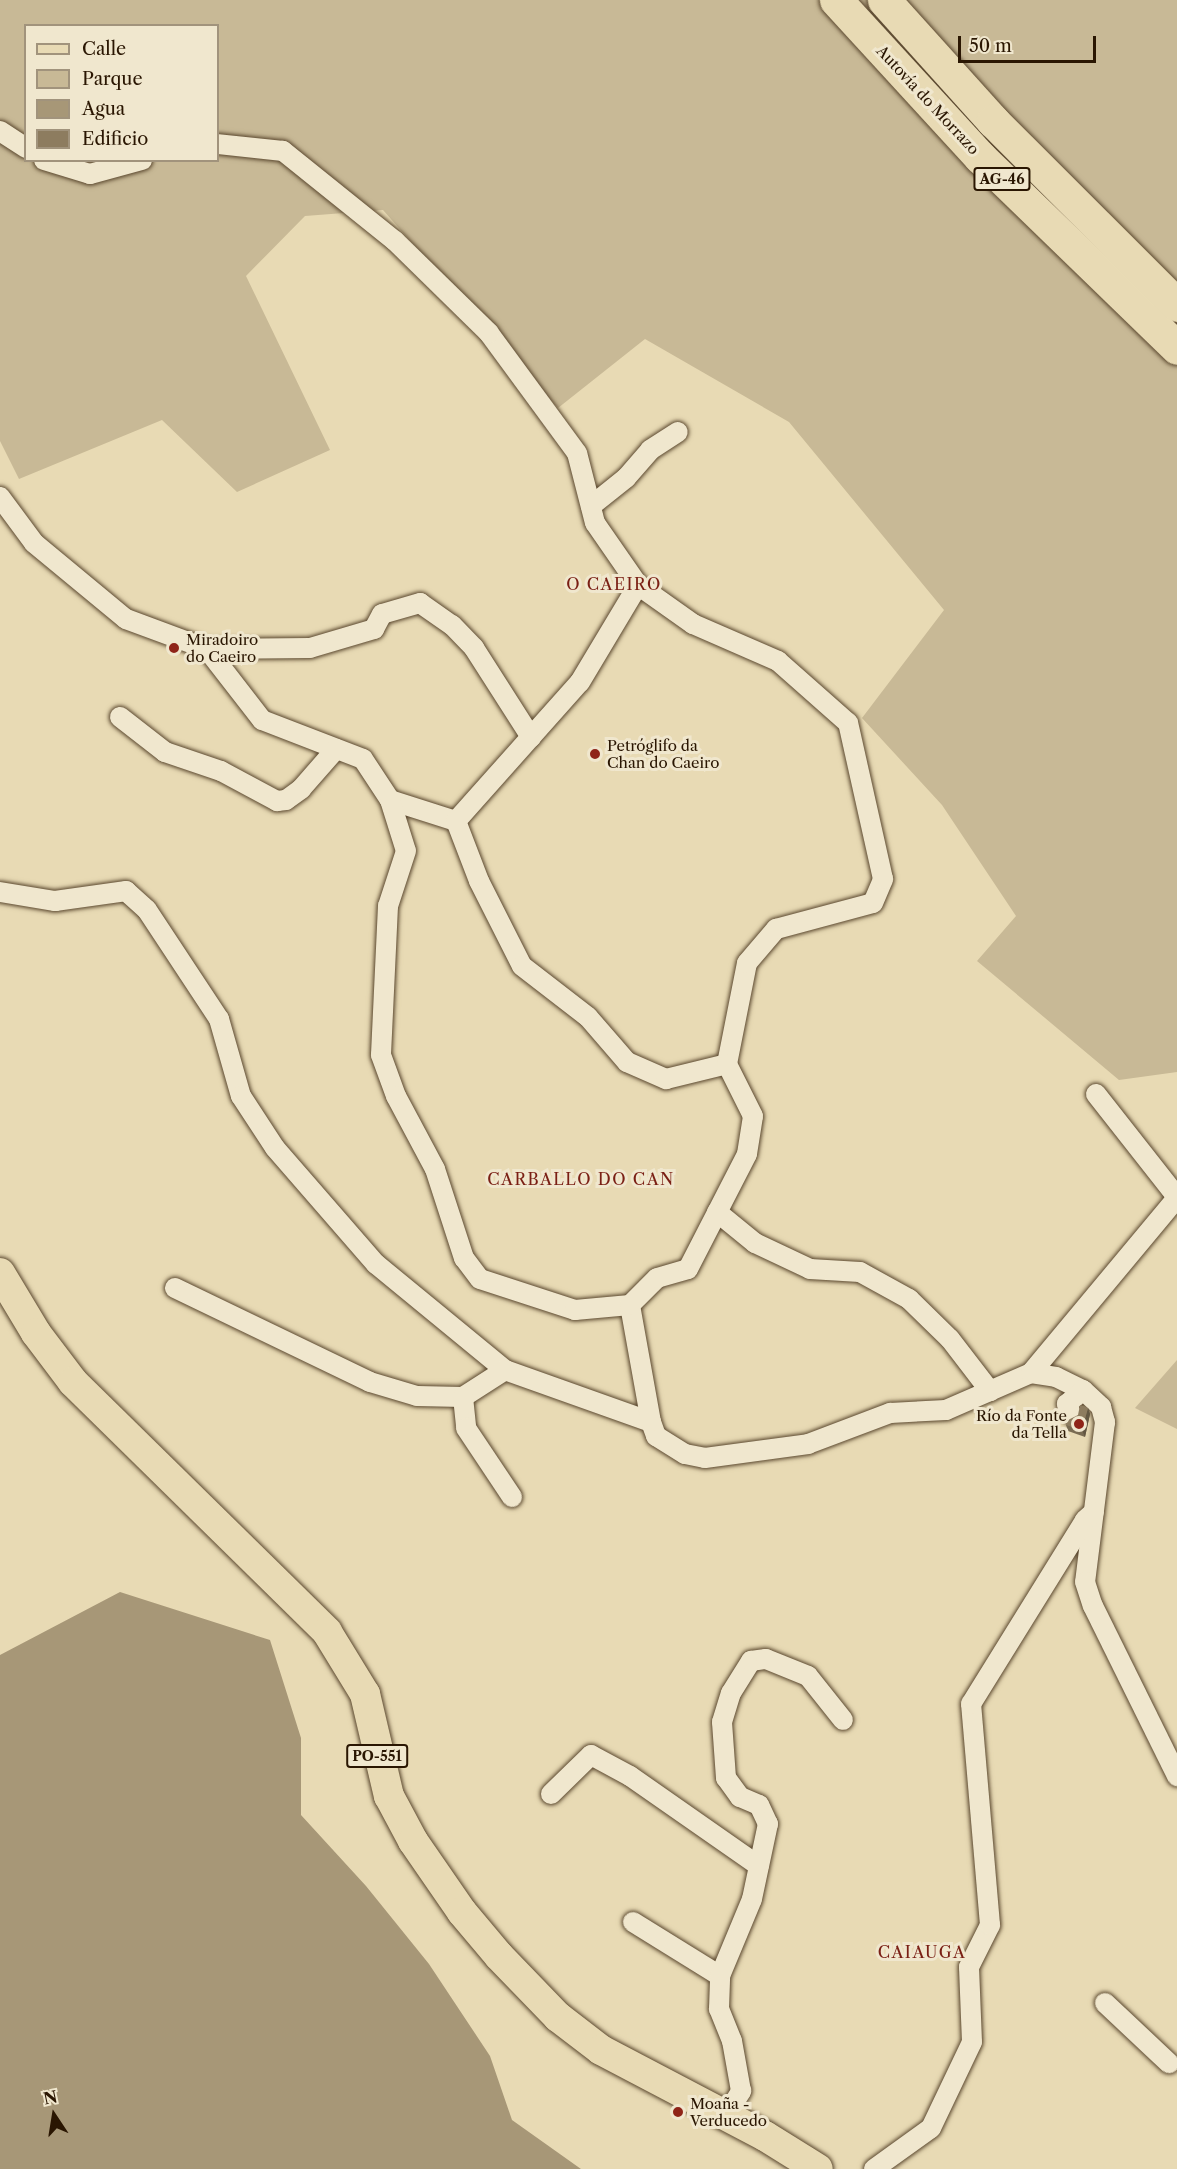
<!DOCTYPE html>
<meta charset="utf-8">
<style>
body{margin:0}
#map{position:relative;width:1177px;height:2169px;overflow:hidden;background:#e8dab4;font-family:"Libre Caslon Text",serif}
div>[style]{position:absolute}
[style*='--x']{left:calc(var(--x)*1px);top:calc(var(--y)*1px);width:calc(var(--w)*1px);rotate:calc(var(--a)*1deg)}
.green>*{inset:0;background:#c8b996}
.water>*{inset:0;background:#a79777}
.roads{filter:drop-shadow(0 0 2px #5a472e) drop-shadow(0 0 2px #5a472e)}
.minor>*{height:20px;margin:-10px;padding:0 10px;transform-origin:10px;border-radius:10px;background:#f0e7ce}
.primary>*{height:30px;margin:-15px;padding:0 15px;transform-origin:15px;border-radius:15px;background:#e8dab4}
.motorway>*{height:33px;margin:-16.5px;padding:0 16.5px;transform-origin:16.5px;border-radius:16.5px;background:#e8dab4}
.wall>*{inset:0;background:#796b52}
.shaded-wall>*{inset:0;background:#635742}
.building>*{inset:0;background:#8d7c5f}
.dots>*{width:16px;height:16px;translate:-50% -50%;box-sizing:border-box;border:3px solid #f0e7ce;border-radius:50%}
span{translate:-50% -50%;white-space:nowrap;text-align:center;line-height:1.15;-webkit-text-stroke:6px #f0e7ce;paint-order:stroke}
.shield-label span{padding:2px 4px;background:#f0e7ce;border:2px solid;border-radius:4px;-webkit-text-stroke-width:0}
.shield-label{font-size:14px;color:#2a1602;font-weight:700}
.street-label{font-size:15px;color:#2a1602}
.poi-label{font-size:15px;color:#2a1602}
.left{translate:0 -50%;text-align:left}
.right{translate:-100% -50%;text-align:right}
.neighbourhood-label{font-size:16px;color:#7a1f14;letter-spacing:1.5px}
.legend{position:absolute;left:24px;top:24px;width:195px;height:138px;box-sizing:border-box;background:#f0e7ce;border:2px solid #a1937c;margin:0;padding:8px 10px;list-style:none;font-size:18px;color:#2a1602}
.legend li{display:flex;align-items:center;gap:12px;height:30px}
.legend b{width:30px;border:2px solid #a1937c}
.north{position:absolute;left:24px;top:2085px;width:60px;height:60px;-webkit-text-stroke:4px #f0e7ce;paint-order:stroke;rotate:348deg;font-size:16px;font-weight:700;line-height:24px;text-align:center;color:#2a1602}
.north::after{content:'';display:block;margin:auto;width:21px;height:27px;background:#2a1602;clip-path:polygon(50% 0,100% 100%,50% 72%,0 100%)}
.scale{position:absolute;left:958px;top:36px;width:138px;height:27px;box-sizing:border-box;border:3px solid #2a1602;border-top:0;padding-left:8px;font-size:18px;line-height:21px;white-space:nowrap;color:#2a1602;-webkit-text-stroke:4px #f0e7ce;paint-order:stroke}
</style>
<div id="map">
<div class="green">
<i style="clip-path:polygon(evenodd,0 0,1177px 0,1177px 1072px,1119px 1080px,977px 961px,1016px 916px,942px 805px,862px 718px,944px 610px,789px 422px,645px 339px,558px 408px,383px 210px,305px 216px,246px 276px,330px 450px,237px 492px,162px 420px,19px 479px,0 441px,0 0,26px 26px,218px 26px,218px 160px,26px 160px,26px 26px)"></i>
<i style="clip-path:polygon(1177px 1360px,1177px 1429px,1135px 1408px)"></i>
</div>
<div class="water">
<i style="clip-path:polygon(120px 1592px,270px 1640px,301px 1738px,301px 1815px,366px 1886px,429px 1964px,490px 2056px,512px 2120px,581px 2169px,0 2169px,0 1655px)"></i>
</div>
<div class="roads">
<div class="minor">
<i style="--x:0;--y:131;--w:31;--a:33"></i>
<i style="--x:44;--y:160;--w:48;--a:16.9"></i>
<i style="--x:90;--y:174;--w:54;--a:-15.1"></i>
<i style="--x:0;--y:497;--w:57;--a:53.5"></i>
<i style="--x:34;--y:543;--w:119;--a:39.6"></i>
<i style="--x:126;--y:619;--w:86;--a:20.3"></i>
<i style="--x:207;--y:649;--w:90;--a:52.2"></i>
<i style="--x:262;--y:720;--w:108;--a:21.1"></i>
<i style="--x:363;--y:759;--w:49;--a:56.6"></i>
<i style="--x:390;--y:800;--w:69;--a:17.7"></i>
<i style="--x:456;--y:821;--w:64;--a:69"></i>
<i style="--x:479;--y:881;--w:95;--a:63.2"></i>
<i style="--x:522;--y:966;--w:83;--a:37.7"></i>
<i style="--x:588;--y:1017;--w:60;--a:49.1"></i>
<i style="--x:627;--y:1062;--w:43;--a:23.6"></i>
<i style="--x:666;--y:1079;--w:63;--a:-13.8"></i>
<i style="--x:727;--y:1064;--w:103;--a:-78.8"></i>
<i style="--x:747;--y:963;--w:45;--a:-49.5"></i>
<i style="--x:776;--y:929;--w:100;--a:-15"></i>
<i style="--x:873;--y:903;--w:26;--a:-67"></i>
<i style="--x:883;--y:879;--w:160;--a:-102.6"></i>
<i style="--x:848;--y:723;--w:94;--a:-138.5"></i>
<i style="--x:778;--y:661;--w:93;--a:-156.5"></i>
<i style="--x:693;--y:624;--w:67;--a:-144.7"></i>
<i style="--x:638;--y:585;--w:75;--a:-124.7"></i>
<i style="--x:595;--y:523;--w:72;--a:-104.4"></i>
<i style="--x:577;--y:453;--w:149;--a:-126.3"></i>
<i style="--x:489;--y:333;--w:132;--a:-135.6"></i>
<i style="--x:395;--y:241;--w:144;--a:-141.2"></i>
<i style="--x:283;--y:151;--w:65;--a:-173.9"></i>
<i style="--x:591;--y:506;--w:45;--a:-38.7"></i>
<i style="--x:626;--y:478;--w:37;--a:-49"></i>
<i style="--x:650;--y:450;--w:33;--a:-33"></i>
<i style="--x:207;--y:649;--w:103;--a:-0.6"></i>
<i style="--x:310;--y:648;--w:67;--a:-16.5"></i>
<i style="--x:374;--y:629;--w:17;--a:-62"></i>
<i style="--x:382;--y:614;--w:40;--a:-16"></i>
<i style="--x:420;--y:603;--w:39;--a:35"></i>
<i style="--x:452;--y:625;--w:32;--a:46"></i>
<i style="--x:474;--y:648;--w:106;--a:57.4"></i>
<i style="--x:120;--y:717;--w:57;--a:37.9"></i>
<i style="--x:165;--y:752;--w:59;--a:18.7"></i>
<i style="--x:221;--y:771;--w:64;--a:28.2"></i>
<i style="--x:277;--y:801;--w:9;--a:-6"></i>
<i style="--x:286;--y:800;--w:19;--a:-36"></i>
<i style="--x:301;--y:789;--w:53;--a:-48.8"></i>
<i style="--x:390;--y:800;--w:53;--a:72.6"></i>
<i style="--x:406;--y:851;--w:58;--a:108.1"></i>
<i style="--x:388;--y:906;--w:149;--a:92.7"></i>
<i style="--x:381;--y:1055;--w:44;--a:69.9"></i>
<i style="--x:396;--y:1096;--w:83;--a:61.9"></i>
<i style="--x:435;--y:1169;--w:94;--a:72"></i>
<i style="--x:464;--y:1258;--w:26;--a:53"></i>
<i style="--x:480;--y:1279;--w:100;--a:18.1"></i>
<i style="--x:575;--y:1310;--w:55;--a:-5.2"></i>
<i style="--x:456;--y:821;--w:186;--a:-48.3"></i>
<i style="--x:580;--y:682;--w:113;--a:-59.1"></i>
<i style="--x:0;--y:892;--w:56;--a:9.3"></i>
<i style="--x:55;--y:901;--w:72;--a:-8"></i>
<i style="--x:126;--y:891;--w:28;--a:42"></i>
<i style="--x:147;--y:910;--w:131;--a:56.6"></i>
<i style="--x:219;--y:1019;--w:80;--a:74.1"></i>
<i style="--x:241;--y:1096;--w:62;--a:56.8"></i>
<i style="--x:275;--y:1148;--w:154;--a:49"></i>
<i style="--x:376;--y:1264;--w:167;--a:39.4"></i>
<i style="--x:505;--y:1370;--w:155;--a:19.6"></i>
<i style="--x:651;--y:1422;--w:15;--a:70"></i>
<i style="--x:656;--y:1436;--w:34;--a:32"></i>
<i style="--x:685;--y:1454;--w:20;--a:11"></i>
<i style="--x:705;--y:1458;--w:104;--a:-7.7"></i>
<i style="--x:808;--y:1444;--w:88;--a:-20.7"></i>
<i style="--x:890;--y:1413;--w:56;--a:-3.1"></i>
<i style="--x:946;--y:1410;--w:93;--a:-23.5"></i>
<i style="--x:1031;--y:1373;--w:25;--a:9"></i>
<i style="--x:1056;--y:1377;--w:30;--a:26"></i>
<i style="--x:1083;--y:1390;--w:25;--a:43"></i>
<i style="--x:1101;--y:1407;--w:16;--a:75"></i>
<i style="--x:1105;--y:1422;--w:161;--a:97.1"></i>
<i style="--x:1085;--y:1582;--w:25;--a:72"></i>
<i style="--x:1093;--y:1606;--w:190;--a:63.7"></i>
<i style="--x:1096;--y:1094;--w:131;--a:51.8"></i>
<i style="--x:717;--y:1212;--w:49;--a:39.2"></i>
<i style="--x:755;--y:1243;--w:61;--a:25.3"></i>
<i style="--x:810;--y:1269;--w:50;--a:3.4"></i>
<i style="--x:860;--y:1272;--w:56;--a:28.9"></i>
<i style="--x:909;--y:1299;--w:57;--a:44.3"></i>
<i style="--x:950;--y:1339;--w:66;--a:52.4"></i>
<i style="--x:175;--y:1288;--w:216;--a:25.7"></i>
<i style="--x:370;--y:1382;--w:49;--a:16.6"></i>
<i style="--x:417;--y:1396;--w:46;--a:1.2"></i>
<i style="--x:463;--y:1397;--w:50;--a:-32.7"></i>
<i style="--x:1031;--y:1373;--w:228;--a:-50.2"></i>
<i style="--x:463;--y:1397;--w:31;--a:84"></i>
<i style="--x:466;--y:1428;--w:83;--a:56.3"></i>
<i style="--x:1071;--y:1414;--w:11;--a:-112"></i>
<i style="--x:1067;--y:1404;--w:21;--a:-41"></i>
<i style="--x:651;--y:1422;--w:119;--a:-100.2"></i>
<i style="--x:630;--y:1305;--w:38;--a:-45"></i>
<i style="--x:657;--y:1278;--w:32;--a:-16"></i>
<i style="--x:688;--y:1269;--w:129;--a:-62.8"></i>
<i style="--x:747;--y:1154;--w:38;--a:-81"></i>
<i style="--x:753;--y:1116;--w:58;--a:-116.6"></i>
<i style="--x:551;--y:1794;--w:56;--a:-44.3"></i>
<i style="--x:591;--y:1755;--w:44;--a:28.3"></i>
<i style="--x:630;--y:1776;--w:157;--a:34.9"></i>
<i style="--x:633;--y:1922;--w:102;--a:31.8"></i>
<i style="--x:1105;--y:2003;--w:88;--a:43.2"></i>
<i style="--x:725;--y:2117;--w:31;--a:-58"></i>
<i style="--x:741;--y:2091;--w:51;--a:-100.2"></i>
<i style="--x:732;--y:2041;--w:35;--a:-112"></i>
<i style="--x:719;--y:2009;--w:33;--a:-88"></i>
<i style="--x:720;--y:1976;--w:83;--a:-67.4"></i>
<i style="--x:752;--y:1899;--w:77;--a:-78"></i>
<i style="--x:768;--y:1824;--w:21;--a:-115"></i>
<i style="--x:759;--y:1805;--w:21;--a:-157"></i>
<i style="--x:740;--y:1797;--w:24;--a:-126"></i>
<i style="--x:726;--y:1778;--w:56;--a:-94.1"></i>
<i style="--x:722;--y:1722;--w:30;--a:-73"></i>
<i style="--x:731;--y:1693;--w:38;--a:-58"></i>
<i style="--x:751;--y:1661;--w:15;--a:-8"></i>
<i style="--x:766;--y:1659;--w:45;--a:22"></i>
<i style="--x:808;--y:1676;--w:56;--a:51.5"></i>
<i style="--x:874;--y:2169;--w:70;--a:-35.7"></i>
<i style="--x:931;--y:2128;--w:95;--a:-64.5"></i>
<i style="--x:972;--y:2042;--w:75;--a:-92.3"></i>
<i style="--x:969;--y:1967;--w:47;--a:-63.4"></i>
<i style="--x:990;--y:1925;--w:222;--a:-94.9"></i>
<i style="--x:971;--y:1704;--w:216;--a:-58.2"></i>
<i style="--x:1085;--y:1520;--w:12;--a:-42"></i>
</div>
<div class="primary">
<i style="--x:0;--y:1273;--w:70;--a:59"></i>
<i style="--x:36;--y:1333;--w:61;--a:52.9"></i>
<i style="--x:73;--y:1382;--w:356;--a:44.5"></i>
<i style="--x:327;--y:1632;--w:73;--a:58.5"></i>
<i style="--x:365;--y:1694;--w:105;--a:76.8"></i>
<i style="--x:389;--y:1796;--w:51;--a:61.9"></i>
<i style="--x:413;--y:1841;--w:86;--a:55.4"></i>
<i style="--x:462;--y:1912;--w:57;--a:49.9"></i>
<i style="--x:499;--y:1956;--w:85;--a:46"></i>
<i style="--x:558;--y:2017;--w:54;--a:37.5"></i>
<i style="--x:601;--y:2050;--w:185;--a:27.7"></i>
<i style="--x:765;--y:2136;--w:62;--a:31.9"></i>
</div>
<div class="motorway">
<i style="--x:836;--y:0;--w:213;--a:47.5"></i>
<i style="--x:980;--y:157;--w:274;--a:44.1"></i>
<i style="--x:884;--y:0;--w:163;--a:48"></i>
<i style="--x:993;--y:121;--w:260;--a:45"></i>
</div>
</div>
<div class="wall">
<i style="clip-path:polygon(1088px 1408px,1090px 1414px,1085px 1437px,1068px 1431px,1066px 1425px)"></i>
</div>
<div class="shaded-wall">
<i style="clip-path:polygon(1088px 1408px,1090px 1414px,1085px 1437px,1082px 1430px)"></i>
</div>
<div class="building">
<i style="clip-path:polygon(1080px 1405px,1088px 1408px,1082px 1430px,1066px 1425px,1068px 1420px,1078px 1415px)"></i>
</div>
<div class="dots">
<i style="left:174px;top:648px;background:#8f2418"></i>
<i style="left:595px;top:754px;background:#8f2418"></i>
<i style="left:1079px;top:1424px;background:#8f2418"></i>
<i style="left:678px;top:2112px;background:#8f2418"></i>
</div>
<div class="shield-label">
<span style="left:1002px;top:179px">AG-46</span>
<span style="left:377px;top:1756px">PO-551</span>
</div>
<div class="street-label">
<span style="left:928px;top:100px;rotate:47deg">Autovía do Morrazo</span>
</div>
<div class="poi-label">
<span class="left" style="left:186px;top:648px">Miradoiro<br>do Caeiro</span>
<span class="left" style="left:607px;top:754px">Petróglifo da<br>Chan do Caeiro</span>
<span class="right" style="left:1067px;top:1424px">Río da Fonte<br>da Tella</span>
<span class="left" style="left:690px;top:2112px">Moaña -<br>Verducedo</span>
</div>
<div class="neighbourhood-label">
<span style="left:614px;top:584px">O CAEIRO</span>
<span style="left:581px;top:1179px">CARBALLO DO CAN</span>
<span style="left:922px;top:1952px">CAIAUGA</span>
</div>
<ul class="legend">
<li><b style="height:8px;background:#e8dab4"></b>Calle</li>
<li><b style="height:16px;background:#c8b996"></b>Parque</li>
<li><b style="height:16px;background:#a79777"></b>Agua</li>
<li><b style="height:16px;background:#8d7c5f"></b>Edificio</li>
</ul>
<div class="north">N</div>
<div class="scale">50 m</div>
</div>
